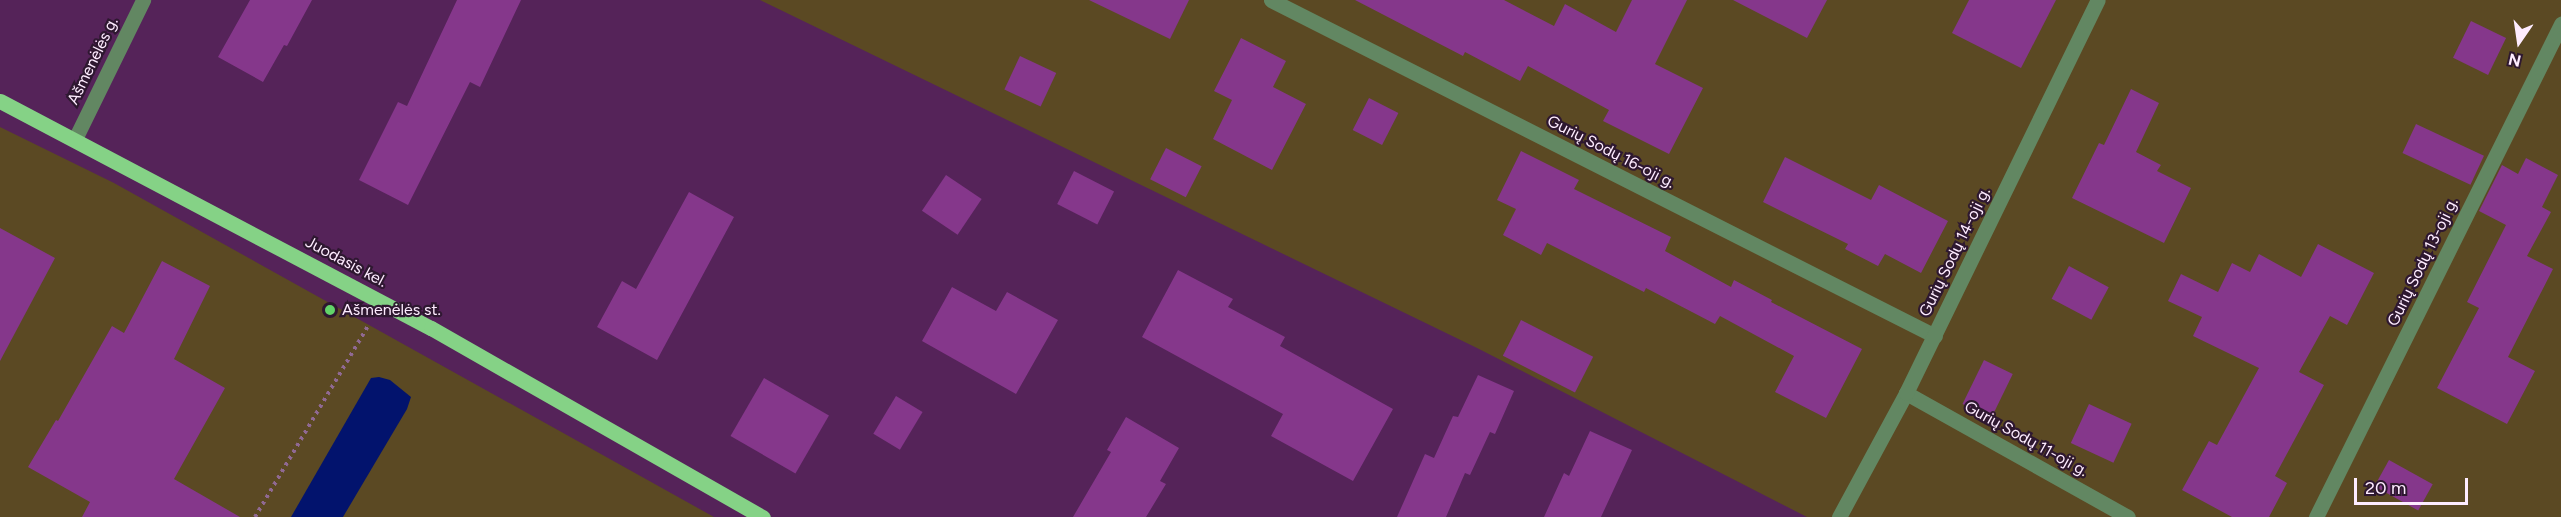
<!DOCTYPE html>
<meta charset="utf-8">
<style>
body{margin:0}
#map{position:relative;width:2561px;height:517px;overflow:hidden;background:#552359;font-family:Figtree,sans-serif}
div>[style]{position:absolute}
[style*='--x']{left:calc(var(--x)*1px);top:calc(var(--y)*1px);width:calc(var(--w)*1px);rotate:calc(var(--a)*1deg)}
.green>*{inset:0;background:#5b4923}
.water>*{inset:0;background:#02136d}
.building>*{inset:0;background:#85378b;transform-origin:0 0}
.path>*{height:4px;margin-top:-2px;transform-origin:0;background:repeating-linear-gradient(90deg,#906993 0 3px,transparent 0 7.5px)}
.minor>*{height:15px;margin:-7.5px;padding:0 7.5px;transform-origin:7.5px;border-radius:7.5px;background:#628762}
.major>*{height:15px;margin:-7.5px;padding:0 7.5px;transform-origin:7.5px;border-radius:7.5px;background:#85d286}
.dots>*{width:16px;height:16px;translate:-50% -50%;box-sizing:border-box;border:3px solid #2e1830;border-radius:50%}
span{translate:-50% -50%;white-space:nowrap;text-align:center;line-height:1.15;-webkit-text-stroke:4.5px #2e1830;paint-order:stroke}
.street-label{font-size:16px;color:#feecff}
.poi-label{font-size:16px;color:#feecff}
.left{translate:0 -50%;text-align:left}
.north{position:absolute;left:2489px;top:12px;width:60px;height:60px;-webkit-text-stroke:4px #2e1830;paint-order:stroke;rotate:193deg;font-size:16px;font-weight:700;line-height:24px;text-align:center;color:#feecff}
.north::after{content:'';display:block;margin:auto;width:21px;height:27px;background:#feecff;clip-path:polygon(50% 0,100% 100%,50% 72%,0 100%)}
.scale{position:absolute;left:2354px;top:478px;width:114px;height:27px;box-sizing:border-box;border:3px solid #feecff;border-top:0;padding-left:8px;font-size:18px;line-height:21px;white-space:nowrap;color:#feecff;-webkit-text-stroke:4px #2e1830;paint-order:stroke}
</style>
<div id="map">
<div class="green">
<i style="clip-path:polygon(760px 0,2561px 0,2561px 517px,1807px 517px,1477px 348px)"></i>
<i style="clip-path:polygon(0 127px,114px 183px,714px 517px,0 517px)"></i>
</div>
<div class="water">
<i style="clip-path:polygon(379px 377px,390px 380px,411px 397px,407px 409px,343px 517px,291px 517px,371px 378px)"></i>
</div>
<div class="building">
<i style="clip-path:polygon(250px 0,312px 0,287px 46px,284px 45px,263px 82px,218px 57px)"></i>
<i style="clip-path:polygon(457px 0,521px 0,480px 87px,470px 82px,408px 205px,359px 180px,398px 102px,407px 106px)"></i>
<i style="clip-path:polygon(1089px 0,1189px 0,1170px 39px)"></i>
<i style="clip-path:polygon(1355px 0,1504px 0,1554px 26px,1565px 4px,1616px 32px,1632px 0,1687px 0,1655px 64px,1703px 88px,1669px 154px,1603px 121px,1609px 110px,1528px 66px,1520px 81px,1465px 52px,1463px 56px)"></i>
<i style="clip-path:polygon(1733px 0,1827px 0,1807px 38px)"></i>
<i style="clip-path:polygon(1969px 0,2056px 0,2021px 68px,1952px 33px)"></i>
<i style="left:2471px;top:21px;width:39px;height:41px;rotate:26deg"></i>
<i style="clip-path:polygon(1241px 38px,1286px 61px,1273px 87px,1306px 104px,1272px 170px,1213px 139px,1232px 100px,1214px 91px)"></i>
<i style="left:1020px;top:56px;width:40px;height:37px;rotate:25deg"></i>
<i style="clip-path:polygon(2131px 89px,2159px 103px,2136px 152px,2161px 165px,2157px 171px,2191px 188px,2164px 243px,2072px 198px,2099px 143px,2104px 145px)"></i>
<i style="left:1369px;top:98px;width:33px;height:36px;rotate:27deg"></i>
<i style="left:2416px;top:124px;width:75px;height:32px;rotate:25deg"></i>
<i style="left:1166px;top:148px;width:40px;height:35px;rotate:27deg"></i>
<i style="clip-path:polygon(1521px 151px,1579px 180px,1574px 189px,1671px 237px,1665px 251px,1731px 287px,1734px 280px,1772px 300px,1771px 302px,1862px 349px,1826px 418px,1775px 392px,1794px 356px,1720px 316px,1715px 324px,1646px 288px,1644px 292px,1547px 243px,1541px 255px,1503px 235px,1516px 209px,1497px 200px)"></i>
<i style="clip-path:polygon(1785px 157px,1871px 200px,1879px 185px,1948px 221px,1921px 273px,1885px 254px,1878px 266px,1845px 249px,1848px 244px,1763px 202px)"></i>
<i style="clip-path:polygon(2526px 158px,2558px 175px,2542px 207px,2551px 212px,2527px 256px,2553px 269px,2508px 357px,2535px 371px,2507px 424px,2437px 388px,2479px 308px,2467px 302px,2506px 225px,2479px 211px,2502px 165px,2518px 174px)"></i>
<i style="left:1074px;top:171px;width:45px;height:37px;rotate:27deg"></i>
<i style="left:946px;top:175px;width:43px;height:43px;rotate:34deg"></i>
<i style="clip-path:polygon(689px 192px,734px 217px,657px 360px,597px 327px,622px 281px,636px 289px)"></i>
<i style="clip-path:polygon(0 228px,55px 258px,0 361px)"></i>
<i style="clip-path:polygon(2318px 244px,2374px 273px,2347px 325px,2330px 316px,2299px 372px,2324px 385px,2275px 476px,2287px 483px,2269px 517px,2232px 517px,2182px 490px,2209px 441px,2217px 445px,2259px 368px,2193px 336px,2202px 317px,2168px 301px,2181px 274px,2218px 292px,2232px 263px,2250px 272px,2259px 254px,2301px 277px)"></i>
<i style="clip-path:polygon(162px 261px,210px 286px,174px 359px,225px 388px,174px 479px,240px 517px,82px 517px,90px 502px,28px 467px,56px 420px,58px 421px,112px 326px,124px 333px)"></i>
<i style="left:2069px;top:266px;width:45px;height:37px;rotate:28deg"></i>
<i style="clip-path:polygon(1178px 270px,1233px 299px,1228px 307px,1285px 337px,1280px 346px,1393px 409px,1353px 481px,1271px 436px,1283px 414px,1142px 337px)"></i>
<i style="clip-path:polygon(952px 287px,996px 311px,1007px 292px,1058px 320px,1016px 394px,922px 341px)"></i>
<i style="left:1521px;top:320px;width:81px;height:40px;rotate:27deg"></i>
<i style="left:1984px;top:360px;width:32px;height:49px;rotate:26deg"></i>
<i style="clip-path:polygon(1478px 375px,1514px 391px,1495px 434px,1490px 432px,1470px 475px,1465px 473px,1446px 517px,1397px 517px,1425px 454px,1434px 458px,1453px 416px,1458px 417px)"></i>
<i style="left:764px;top:378px;width:75px;height:67px;rotate:30deg"></i>
<i style="left:896px;top:396px;width:31px;height:44px;rotate:31deg"></i>
<i style="left:2089px;top:404px;width:47px;height:43px;rotate:25deg"></i>
<i style="clip-path:polygon(1126px 417px,1179px 448px,1160px 481px,1166px 484px,1146px 517px,1073px 517px,1111px 452px,1107px 450px)"></i>
<i style="clip-path:polygon(1590px 431px,1632px 450px,1601px 517px,1544px 517px,1564px 473px,1569px 476px)"></i>
<i style="left:2389px;top:460px;width:50px;height:30px;rotate:29deg"></i>
</div>
<div class="path">
<i style="--x:255;--y:517;--w:224;--a:-59.4"></i>
</div>
<div class="minor">
<i style="--x:1271;--y:0;--w:744;--a:26.84"></i>
<i style="--x:75;--y:139;--w:155;--a:-63.9"></i>
<i style="--x:1906;--y:393;--w:254;--a:29.2"></i>
<i style="--x:1839;--y:517;--w:141;--a:-61.6"></i>
<i style="--x:1906;--y:393;--w:437;--a:-64"></i>
<i style="--x:2316;--y:517;--w:551;--a:-63.57"></i>
</div>
<div class="major">
<i style="--x:0;--y:101;--w:487;--a:27.8"></i>
<i style="--x:431;--y:328;--w:382;--a:29.7"></i>
</div>
<div class="dots">
<i style="left:330px;top:310px;background:#62d469"></i>
</div>
<div class="street-label">
<span style="left:93px;top:61px;rotate:-64deg">Ašmenėlės g.</span>
<span style="left:1611px;top:152px;rotate:27deg">Gurių Sodų 16-oji g.</span>
<span style="left:1955px;top:252px;rotate:-64deg">Gurių Sodų 14-oji g.</span>
<span style="left:346px;top:262px;rotate:28deg">Juodasis kel.</span>
<span style="left:2423px;top:262px;rotate:-64deg">Gurių Sodų 13-oji g.</span>
<span style="left:2026px;top:439px;rotate:29deg">Gurių Sodų 11-oji g.</span>
</div>
<div class="poi-label">
<span class="left" style="left:342px;top:310px">Ašmenėlės st.</span>
</div>
<div class="north">N</div>
<div class="scale">20 m</div>
</div>
